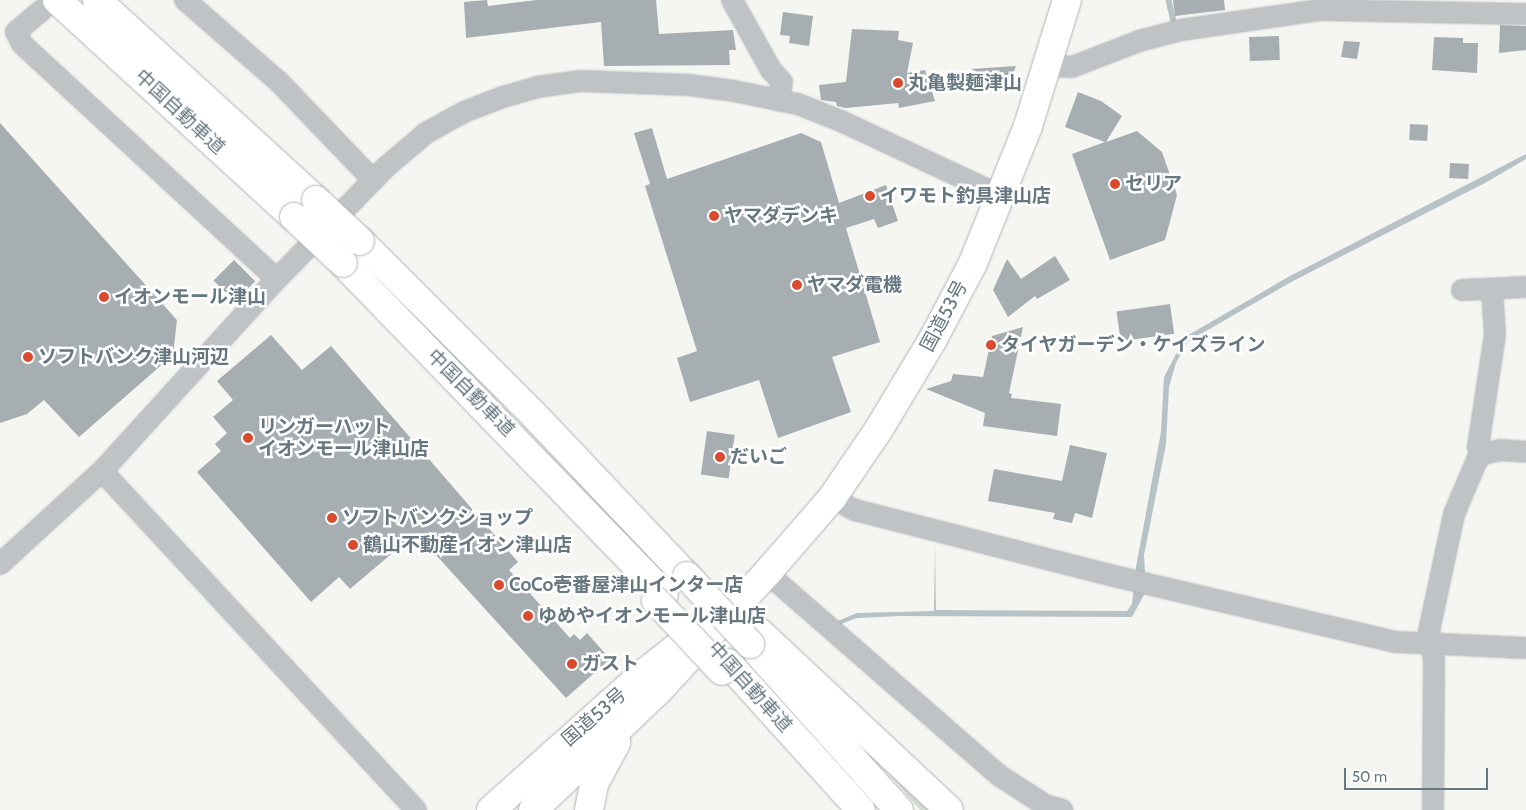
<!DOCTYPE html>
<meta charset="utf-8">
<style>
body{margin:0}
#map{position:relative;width:1526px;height:810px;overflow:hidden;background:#f5f5f2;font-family:Cabin,"Noto Sans JP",sans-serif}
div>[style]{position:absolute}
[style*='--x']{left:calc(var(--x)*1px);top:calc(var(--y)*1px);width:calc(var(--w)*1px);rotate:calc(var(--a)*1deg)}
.green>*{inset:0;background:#d5dad1}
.water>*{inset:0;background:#b6c2c5}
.stream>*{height:5.5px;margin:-2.75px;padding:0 2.75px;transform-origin:2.75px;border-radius:2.75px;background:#b6c2c5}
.building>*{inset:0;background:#a6aeb2;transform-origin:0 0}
.roads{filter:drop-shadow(0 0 1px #b0b4b7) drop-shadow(0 0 1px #b0b4b7)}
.minor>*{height:20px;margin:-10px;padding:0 10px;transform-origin:10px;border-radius:10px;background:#bfc3c6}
.highway>*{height:28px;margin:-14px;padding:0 14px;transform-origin:14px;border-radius:14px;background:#fff}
.bridges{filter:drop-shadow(0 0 1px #b0b4b7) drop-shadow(0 0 1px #b0b4b7)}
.highway-bridge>*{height:28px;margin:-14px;padding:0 14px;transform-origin:14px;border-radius:14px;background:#fff}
.dots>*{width:14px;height:14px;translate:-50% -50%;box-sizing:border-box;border:2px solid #fff;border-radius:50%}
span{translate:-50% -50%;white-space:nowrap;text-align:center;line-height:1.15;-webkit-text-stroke:5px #fff;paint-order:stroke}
.poi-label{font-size:19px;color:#667781;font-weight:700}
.left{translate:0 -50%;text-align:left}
.street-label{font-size:19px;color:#667781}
.scale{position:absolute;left:1344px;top:768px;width:144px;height:22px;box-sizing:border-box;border:2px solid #667781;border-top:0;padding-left:6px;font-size:15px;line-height:18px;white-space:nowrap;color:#667781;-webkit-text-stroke:4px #fff;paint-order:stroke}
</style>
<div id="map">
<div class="green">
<i style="clip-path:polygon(877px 760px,936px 810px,920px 810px)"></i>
</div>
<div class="water">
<i style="clip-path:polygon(1526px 154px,1526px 159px,1485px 183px,1293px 281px,1187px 342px,1176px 363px,1169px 387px,1166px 444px,1144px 555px,1146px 591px,1132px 617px,900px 616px,857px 618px,838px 625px,833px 623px,857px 613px,934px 611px,935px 543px,936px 610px,1127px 611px,1132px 604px,1136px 567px,1161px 432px,1164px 377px,1185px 337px,1290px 276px)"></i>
</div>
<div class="stream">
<i style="--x:1169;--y:0;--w:28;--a:77"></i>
</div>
<div class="building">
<i style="clip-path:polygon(487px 0,488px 6px,536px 0,656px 0,659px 34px,733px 30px,736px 50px,729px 50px,730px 65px,604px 66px,601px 22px,466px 38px,464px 2px)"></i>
<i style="clip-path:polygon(1173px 0,1224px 0,1225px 10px,1175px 16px)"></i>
<i style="clip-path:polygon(783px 12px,813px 16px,809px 46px,789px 43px,790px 36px,780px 35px)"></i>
<i style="clip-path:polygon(1500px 25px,1526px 26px,1526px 50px,1499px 53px)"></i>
<i style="clip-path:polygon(852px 29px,899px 31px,898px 40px,913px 43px,907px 73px,925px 70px,935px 101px,899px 108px,898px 103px,846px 108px,837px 106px,836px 102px,821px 100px,819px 85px,846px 82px)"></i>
<i style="left:1279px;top:36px;width:24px;height:30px;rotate:88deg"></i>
<i style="clip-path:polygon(1434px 37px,1463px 38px,1463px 43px,1478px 43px,1477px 73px,1432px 70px)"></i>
<i style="clip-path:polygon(1344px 41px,1360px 42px,1357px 59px,1341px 57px)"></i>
<i style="clip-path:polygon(1016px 66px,1008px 87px,971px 69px)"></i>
<i style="clip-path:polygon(1078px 92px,1101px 101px,1122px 116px,1106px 142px,1137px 131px,1162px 152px,1177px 195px,1165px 240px,1110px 260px,1072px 154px,1105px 142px,1065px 127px)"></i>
<i style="clip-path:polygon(0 123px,177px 320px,173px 355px,79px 437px,44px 400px,27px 414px,0 423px)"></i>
<i style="left:1410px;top:124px;width:18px;height:16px;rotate:3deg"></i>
<i style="clip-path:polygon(652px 128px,667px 179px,801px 133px,821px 142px,839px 203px,886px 185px,898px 221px,878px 228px,874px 219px,846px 228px,880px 342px,832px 357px,851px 412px,778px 438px,759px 380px,690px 402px,677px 358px,697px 351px,645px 186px,650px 184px,634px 133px)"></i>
<i style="left:1450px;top:163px;width:19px;height:15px;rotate:3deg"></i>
<i style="clip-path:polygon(1055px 256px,1070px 280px,1037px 299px,1035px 296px,1008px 317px,993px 290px,1007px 259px,1021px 279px)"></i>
<i style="left:234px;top:260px;width:30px;height:29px;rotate:45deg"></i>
<i style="left:1170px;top:304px;width:30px;height:54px;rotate:82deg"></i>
<i style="clip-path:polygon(1023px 327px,1009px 393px,1012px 394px,1011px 398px,1061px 404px,1057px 436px,983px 426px,985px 413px,926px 389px,951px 381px,953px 374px,983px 377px,992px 336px)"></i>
<i style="clip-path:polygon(271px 335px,302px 370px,331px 346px,518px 562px,509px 570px,570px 638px,574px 634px,580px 640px,587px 633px,610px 659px,566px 698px,416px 533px,350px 589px,339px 577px,311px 602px,197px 472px,221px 451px,215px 444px,227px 433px,213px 417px,233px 400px,217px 381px)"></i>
<i style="left:707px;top:431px;width:28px;height:44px;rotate:8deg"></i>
<i style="clip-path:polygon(1070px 445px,1107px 453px,1092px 518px,1075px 513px,1072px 523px,1053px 519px,1055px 513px,988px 501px,994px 469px,1062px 481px)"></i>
</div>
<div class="roads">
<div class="minor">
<i style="--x:185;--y:0;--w:125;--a:41.1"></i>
<i style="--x:279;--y:82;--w:136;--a:46.2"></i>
<i style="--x:732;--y:0;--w:80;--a:60.9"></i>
<i style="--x:771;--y:70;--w:16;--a:47"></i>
<i style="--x:782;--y:82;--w:19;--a:102"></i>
<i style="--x:42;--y:10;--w:34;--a:140"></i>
<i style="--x:16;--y:32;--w:13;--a:63"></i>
<i style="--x:22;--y:44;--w:347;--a:42.7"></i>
<i style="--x:1048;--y:66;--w:24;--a:2"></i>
<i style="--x:1072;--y:67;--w:72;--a:-21.2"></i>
<i style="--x:1139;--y:41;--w:43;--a:-14.7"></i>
<i style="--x:1181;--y:30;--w:139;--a:-8.2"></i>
<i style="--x:1319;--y:10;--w:207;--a:1.1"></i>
<i style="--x:1462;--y:290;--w:64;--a:-2.7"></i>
<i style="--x:1483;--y:454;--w:9;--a:-126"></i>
<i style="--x:1478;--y:447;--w:113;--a:-81.4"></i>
<i style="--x:1495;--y:335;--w:45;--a:-93.8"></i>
<i style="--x:102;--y:471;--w:462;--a:47.2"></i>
<i style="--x:832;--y:498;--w:26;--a:28"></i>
<i style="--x:855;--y:510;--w:271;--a:14.3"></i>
<i style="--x:1118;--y:577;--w:285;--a:13.2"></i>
<i style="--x:1396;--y:642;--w:130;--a:2.6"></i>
<i style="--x:0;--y:564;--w:138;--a:-42.4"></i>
<i style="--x:102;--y:471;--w:260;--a:-47.7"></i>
<i style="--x:277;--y:279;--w:156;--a:-45.8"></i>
<i style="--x:386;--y:167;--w:52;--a:-40.4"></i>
<i style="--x:426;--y:133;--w:43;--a:-28.9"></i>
<i style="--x:464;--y:112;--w:42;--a:-21"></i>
<i style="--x:503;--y:97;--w:35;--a:-16"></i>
<i style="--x:537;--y:87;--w:43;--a:-7.9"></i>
<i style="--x:580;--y:81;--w:109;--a:2.1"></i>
<i style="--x:689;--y:85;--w:45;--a:7.6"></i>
<i style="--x:734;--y:91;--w:65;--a:11.5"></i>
<i style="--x:798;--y:104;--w:48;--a:21.8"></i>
<i style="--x:843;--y:122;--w:174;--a:25.1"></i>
<i style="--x:767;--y:573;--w:309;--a:41.1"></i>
<i style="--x:1000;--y:776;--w:54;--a:32.8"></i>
<i style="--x:1045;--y:805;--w:18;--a:16"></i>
<i style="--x:1433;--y:810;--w:149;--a:-89.6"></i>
<i style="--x:1434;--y:661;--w:30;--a:-99"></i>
<i style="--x:1429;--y:631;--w:120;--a:-77.9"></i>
<i style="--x:1454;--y:514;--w:59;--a:-66.9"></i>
<i style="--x:1477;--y:460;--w:8;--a:-45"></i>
<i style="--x:1483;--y:454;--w:17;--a:-13"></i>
<i style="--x:1500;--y:450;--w:26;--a:4"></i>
</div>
<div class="highway">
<i style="--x:57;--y:0;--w:321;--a:42.5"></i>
<i style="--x:97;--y:0;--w:297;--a:42.4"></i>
<i style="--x:360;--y:241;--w:246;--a:45"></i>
<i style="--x:534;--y:415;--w:222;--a:46.5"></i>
<i style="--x:343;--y:263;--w:461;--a:45.9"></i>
<i style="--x:759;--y:632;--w:260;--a:43.1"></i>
<i style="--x:758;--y:653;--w:211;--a:48.1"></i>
<i style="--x:728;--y:663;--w:198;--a:47.9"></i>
<i style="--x:491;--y:810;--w:203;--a:-41.8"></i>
<i style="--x:642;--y:675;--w:56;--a:-38.5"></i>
<i style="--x:533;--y:810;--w:173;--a:-43.6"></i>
<i style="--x:658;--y:691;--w:161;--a:-47.3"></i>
<i style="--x:767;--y:573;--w:99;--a:-49.1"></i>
<i style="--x:832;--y:498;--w:83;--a:-55.7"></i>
<i style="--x:879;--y:429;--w:105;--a:-59"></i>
<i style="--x:933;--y:339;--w:86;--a:-62.2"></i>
<i style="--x:973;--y:263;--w:148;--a:-68.1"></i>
<i style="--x:1028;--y:126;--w:132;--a:-72.8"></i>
<i style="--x:589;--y:810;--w:26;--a:-79"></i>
<i style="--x:594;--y:784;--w:47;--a:-61.8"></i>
</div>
</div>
<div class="bridges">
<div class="highway-bridge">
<i style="--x:316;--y:200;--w:60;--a:43"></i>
<i style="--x:294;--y:217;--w:67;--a:43.2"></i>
<i style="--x:687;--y:576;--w:93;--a:47.2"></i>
<i style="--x:656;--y:601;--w:96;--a:46.7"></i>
</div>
</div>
<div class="dots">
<i style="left:898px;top:83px;background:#d94a2e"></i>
<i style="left:1115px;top:184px;background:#d94a2e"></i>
<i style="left:870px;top:196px;background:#d94a2e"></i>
<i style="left:714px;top:216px;background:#d94a2e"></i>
<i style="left:797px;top:285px;background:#d94a2e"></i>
<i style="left:104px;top:297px;background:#d94a2e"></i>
<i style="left:991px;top:345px;background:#d94a2e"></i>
<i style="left:28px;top:357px;background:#d94a2e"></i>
<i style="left:248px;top:438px;background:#d94a2e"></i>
<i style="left:720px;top:457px;background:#d94a2e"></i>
<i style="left:332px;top:518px;background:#d94a2e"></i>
<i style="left:353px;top:545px;background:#d94a2e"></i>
<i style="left:499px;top:585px;background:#d94a2e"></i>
<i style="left:528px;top:616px;background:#d94a2e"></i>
<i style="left:572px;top:664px;background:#d94a2e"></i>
</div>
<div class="poi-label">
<span class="left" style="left:908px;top:83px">丸亀製麺津山</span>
<span class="left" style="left:1125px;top:184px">セリア</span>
<span class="left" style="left:880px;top:196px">イワモト釣具津山店</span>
<span class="left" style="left:724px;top:216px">ヤマダデンキ</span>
<span class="left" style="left:807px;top:285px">ヤマダ電機</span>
<span class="left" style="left:114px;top:297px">イオンモール津山</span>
<span class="left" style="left:1001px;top:345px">タイヤガーデン・ケイズライン</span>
<span class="left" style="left:38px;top:357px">ソフトバンク津山河辺</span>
<span class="left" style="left:258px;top:438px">リンガーハット<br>イオンモール津山店</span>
<span class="left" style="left:730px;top:457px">だいご</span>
<span class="left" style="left:342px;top:518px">ソフトバンクショップ</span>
<span class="left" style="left:363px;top:545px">鶴山不動産イオン津山店</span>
<span class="left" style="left:509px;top:585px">CoCo壱番屋津山インター店</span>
<span class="left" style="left:538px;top:616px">ゆめやイオンモール津山店</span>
<span class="left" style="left:582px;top:664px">ガスト</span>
</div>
<div class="street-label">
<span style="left:180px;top:112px;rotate:43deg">中国自動車道</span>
<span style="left:944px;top:316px;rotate:-62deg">国道53号</span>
<span style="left:471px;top:393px;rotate:45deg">中国自動車道</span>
<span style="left:750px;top:687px;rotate:48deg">中国自動車道</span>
<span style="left:594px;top:717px;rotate:-41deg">国道53号</span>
</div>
<div class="scale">50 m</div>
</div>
